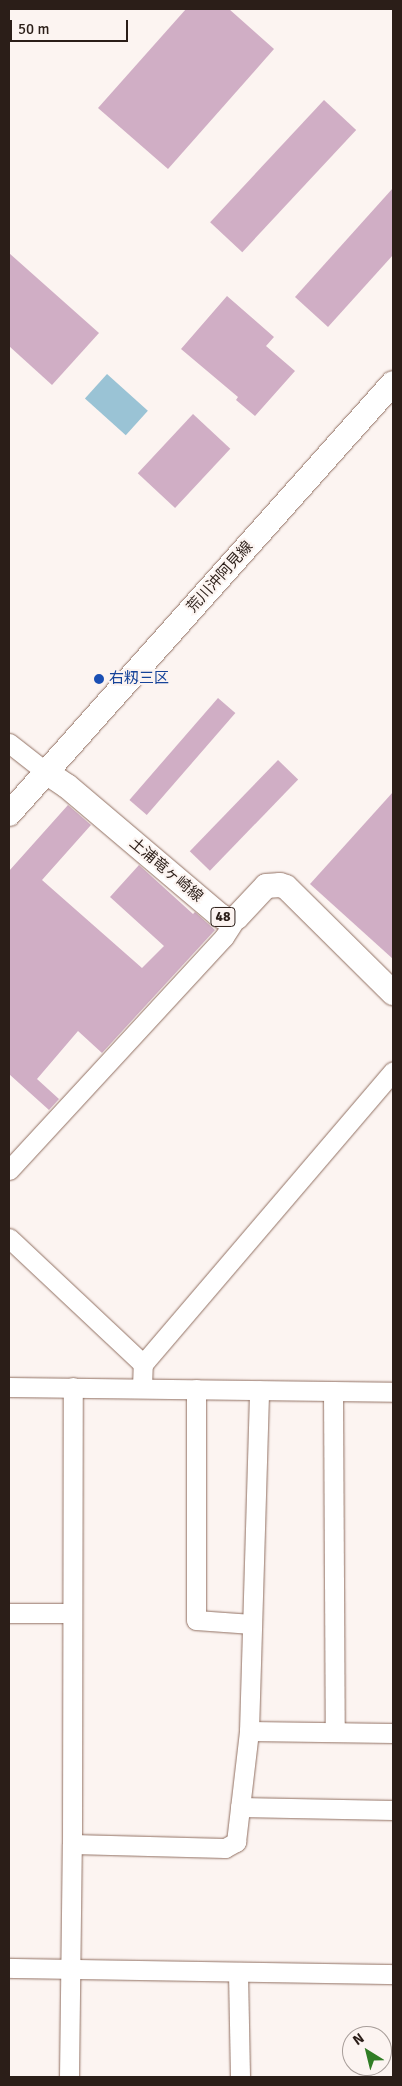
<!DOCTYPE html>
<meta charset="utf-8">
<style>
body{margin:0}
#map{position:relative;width:402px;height:2086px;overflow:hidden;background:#fcf4f1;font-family:Signika,"Noto Sans JP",sans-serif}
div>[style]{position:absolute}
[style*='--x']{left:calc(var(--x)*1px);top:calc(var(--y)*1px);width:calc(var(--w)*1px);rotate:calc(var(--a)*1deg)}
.water>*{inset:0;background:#9ac3d5;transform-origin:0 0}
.building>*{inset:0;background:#d0aec5;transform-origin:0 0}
.roads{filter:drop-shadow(0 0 1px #917062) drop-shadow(0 0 1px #917062)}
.minor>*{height:19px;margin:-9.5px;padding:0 9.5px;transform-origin:9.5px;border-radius:9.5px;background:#fff}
.major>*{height:24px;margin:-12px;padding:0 12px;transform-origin:12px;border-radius:12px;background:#fff}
.dots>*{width:14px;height:14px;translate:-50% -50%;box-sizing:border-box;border:2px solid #fcf4f1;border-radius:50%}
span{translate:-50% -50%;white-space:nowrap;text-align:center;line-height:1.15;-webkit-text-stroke:4px #fcf4f1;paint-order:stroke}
.shield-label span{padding:1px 4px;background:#fcf4f1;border:1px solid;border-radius:4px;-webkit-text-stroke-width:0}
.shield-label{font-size:14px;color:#2b1e18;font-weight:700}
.street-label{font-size:15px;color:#2b1e18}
.transit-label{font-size:15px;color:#164399}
.left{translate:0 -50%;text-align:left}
.frame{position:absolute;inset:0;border:10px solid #2b1e18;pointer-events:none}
.north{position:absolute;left:342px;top:2026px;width:50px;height:50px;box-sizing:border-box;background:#fcf4f1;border:1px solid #a89e9a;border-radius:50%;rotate:324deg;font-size:14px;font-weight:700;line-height:20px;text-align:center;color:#2b1e18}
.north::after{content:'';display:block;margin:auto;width:18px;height:22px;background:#317d25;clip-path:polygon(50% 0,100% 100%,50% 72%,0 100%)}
.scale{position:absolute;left:10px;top:20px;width:118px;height:22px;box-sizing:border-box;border:2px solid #2b1e18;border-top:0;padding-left:6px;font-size:15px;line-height:18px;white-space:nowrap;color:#2b1e18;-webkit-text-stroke:4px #fcf4f1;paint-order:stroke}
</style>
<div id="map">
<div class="water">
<i style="left:107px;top:374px;width:55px;height:33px;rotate:42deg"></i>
</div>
<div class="building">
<i style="clip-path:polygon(186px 9px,229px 9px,274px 49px,168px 169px,98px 108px)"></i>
<i style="left:324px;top:100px;width:44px;height:167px;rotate:43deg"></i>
<i style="clip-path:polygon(393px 188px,393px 255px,328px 327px,295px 297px)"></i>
<i style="clip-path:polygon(9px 253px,99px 333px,52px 385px,9px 346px)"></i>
<i style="clip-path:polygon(227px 296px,274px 337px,266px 346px,295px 371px,255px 416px,236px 400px,238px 397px,181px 349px)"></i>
<i style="left:193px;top:414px;width:51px;height:81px;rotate:43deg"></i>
<i style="left:218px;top:698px;width:23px;height:135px;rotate:41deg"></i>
<i style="left:278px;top:760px;width:28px;height:127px;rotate:44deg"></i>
<i style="clip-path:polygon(393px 792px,393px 959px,310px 884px)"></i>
<i style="clip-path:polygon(68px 805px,91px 825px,42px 880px,142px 968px,164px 946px,110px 897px,139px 865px,193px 914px,195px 912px,215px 930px,102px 1053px,78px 1031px,37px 1079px,59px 1099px,49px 1110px,9px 1074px,9px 871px)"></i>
</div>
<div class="roads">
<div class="minor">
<i style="--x:9;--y:743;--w:47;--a:38.1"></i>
<i style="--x:9;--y:1170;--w:317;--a:-47.3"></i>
<i style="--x:224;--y:937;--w:24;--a:-57"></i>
<i style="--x:9;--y:1238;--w:184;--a:43.2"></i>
<i style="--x:9;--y:1387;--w:384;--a:0.7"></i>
<i style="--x:142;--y:1387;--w:23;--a:-88"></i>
<i style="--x:143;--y:1364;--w:385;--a:-49.5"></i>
<i style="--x:196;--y:1389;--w:231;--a:90"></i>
<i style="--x:196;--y:1620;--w:56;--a:4.1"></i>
<i style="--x:333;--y:1391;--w:341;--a:89.7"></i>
<i style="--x:9;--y:1613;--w:63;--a:0"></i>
<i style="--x:249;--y:1731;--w:144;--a:0.8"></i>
<i style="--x:240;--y:1807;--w:153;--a:1.1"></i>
<i style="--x:72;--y:1844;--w:153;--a:1.5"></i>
<i style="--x:225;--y:1848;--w:13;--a:-29"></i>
<i style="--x:236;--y:1842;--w:112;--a:-83.3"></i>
<i style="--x:249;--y:1731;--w:341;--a:-88.3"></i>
<i style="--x:9;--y:1968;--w:384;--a:0.9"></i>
<i style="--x:238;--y:1972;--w:105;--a:88.9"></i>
<i style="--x:69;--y:2077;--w:233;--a:-89.3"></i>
<i style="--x:72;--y:1844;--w:457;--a:-89.9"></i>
</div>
<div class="major">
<i style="--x:46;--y:772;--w:25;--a:34"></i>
<i style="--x:67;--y:786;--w:199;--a:40.3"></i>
<i style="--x:219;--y:915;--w:10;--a:29"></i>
<i style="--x:228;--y:920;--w:9;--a:-18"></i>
<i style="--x:237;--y:917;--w:42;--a:-46.9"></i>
<i style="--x:266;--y:886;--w:14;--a:-4"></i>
<i style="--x:280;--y:885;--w:6;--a:18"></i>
<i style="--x:286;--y:887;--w:151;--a:44.7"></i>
<i style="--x:9;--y:814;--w:577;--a:-48.3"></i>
</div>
</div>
<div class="dots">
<i style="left:99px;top:679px;background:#1a4fb4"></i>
</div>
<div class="shield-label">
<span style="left:223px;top:917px">48</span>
</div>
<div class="street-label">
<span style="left:220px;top:577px;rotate:-48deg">荒川沖阿見線</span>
<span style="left:166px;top:870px;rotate:40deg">土浦竜ヶ崎線</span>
</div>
<div class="transit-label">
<span class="left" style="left:109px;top:679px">右籾三区</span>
</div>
<div class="frame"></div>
<div class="north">N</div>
<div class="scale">50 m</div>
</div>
